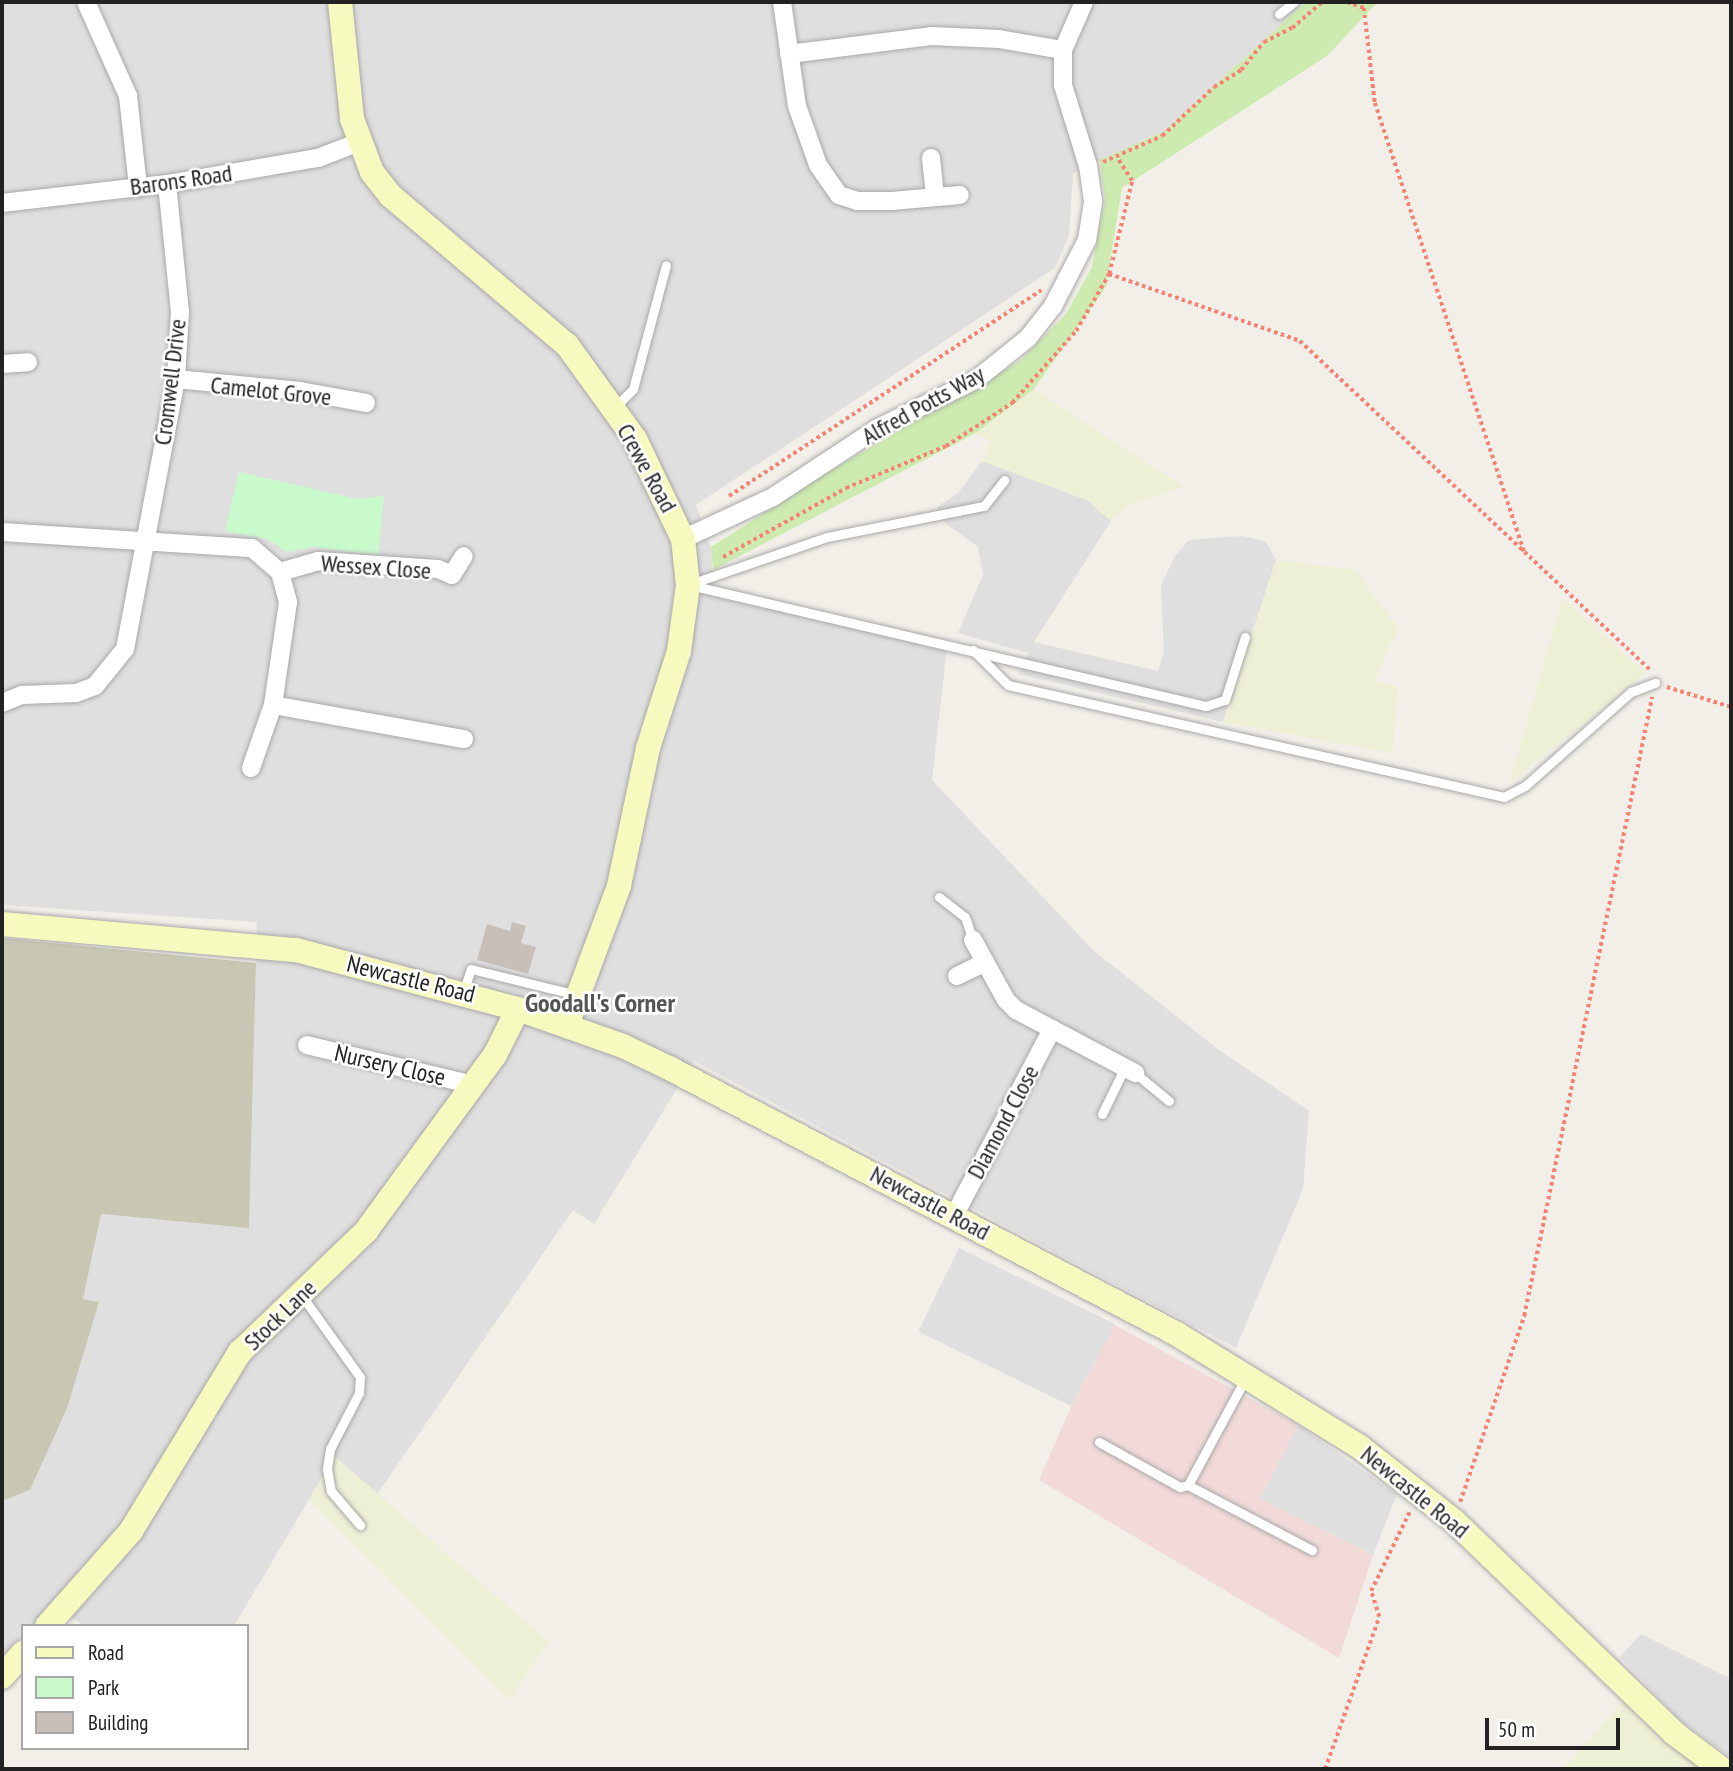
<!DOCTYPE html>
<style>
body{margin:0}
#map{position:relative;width:1733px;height:1771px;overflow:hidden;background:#f2efe9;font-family:"PT Sans Narrow",sans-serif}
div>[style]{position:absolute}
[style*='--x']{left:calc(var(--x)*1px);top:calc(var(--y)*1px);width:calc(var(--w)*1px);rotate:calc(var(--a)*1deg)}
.residential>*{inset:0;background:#e0dfdf;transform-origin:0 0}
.commercial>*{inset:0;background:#f2dad9}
.construction>*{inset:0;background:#c7c7b4}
.farmland>*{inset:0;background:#eef0d5}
.grass>*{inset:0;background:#cdebb0}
.park>*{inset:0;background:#c8facc}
.building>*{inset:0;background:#c7bfb8}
.path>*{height:3.5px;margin-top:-1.75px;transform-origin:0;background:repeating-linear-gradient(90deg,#fa8072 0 3.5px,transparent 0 7px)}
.roads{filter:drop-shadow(0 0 2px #a9a9a9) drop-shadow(0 0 2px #a9a9a9)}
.lane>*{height:9px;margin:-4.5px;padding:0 4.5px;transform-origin:4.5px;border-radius:4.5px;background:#fff}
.street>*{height:18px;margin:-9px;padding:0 9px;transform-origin:9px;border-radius:9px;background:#fff}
.secondary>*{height:24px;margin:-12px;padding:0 12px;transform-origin:12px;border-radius:12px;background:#f7fabf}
span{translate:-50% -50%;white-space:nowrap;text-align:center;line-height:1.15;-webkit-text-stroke:5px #fff;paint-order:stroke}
.street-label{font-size:24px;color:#222}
.neighbourhood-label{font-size:26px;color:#555;font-weight:700}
.frame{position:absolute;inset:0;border:4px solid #222;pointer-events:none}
.legend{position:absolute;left:21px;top:1624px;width:228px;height:126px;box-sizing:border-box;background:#fff;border:2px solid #a7a7a7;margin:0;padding:9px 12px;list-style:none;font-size:21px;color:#222}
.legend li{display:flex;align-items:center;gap:14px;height:35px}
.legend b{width:35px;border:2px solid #a7a7a7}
.scale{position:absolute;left:1485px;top:1718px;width:135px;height:32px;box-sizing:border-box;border:4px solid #222;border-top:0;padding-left:9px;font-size:21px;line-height:24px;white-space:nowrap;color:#222;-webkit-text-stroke:5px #fff;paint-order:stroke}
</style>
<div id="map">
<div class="residential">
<i style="clip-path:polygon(2px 2px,1306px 2px,1164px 131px,1073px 173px,1069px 236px,1055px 268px,696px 505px,711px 547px,714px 597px,947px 647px,932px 780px,1094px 951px,1219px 1050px,1309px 1111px,1303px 1189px,1236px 1348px,694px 1061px,594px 1224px,573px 1210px,376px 1496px,334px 1457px,234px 1626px,85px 1626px,54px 1607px,34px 1626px,23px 1626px,23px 1636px,2px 1656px,2px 1501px,30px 1490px,99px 1303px,82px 1300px,101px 1214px,249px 1227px,257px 922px,2px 905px)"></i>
<i style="clip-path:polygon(982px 461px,1087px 500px,1111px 521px,1034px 642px,1158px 671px,1164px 653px,1161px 585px,1175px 556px,1189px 540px,1241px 536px,1265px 541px,1276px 560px,1223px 722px,1018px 674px,1028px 653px,958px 633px,983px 575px,978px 547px,945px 523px,937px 507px,958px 493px)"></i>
<i style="left:959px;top:1248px;width:174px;height:93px;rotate:26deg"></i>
<i style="clip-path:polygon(1298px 1425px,1397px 1494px,1373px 1555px,1260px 1499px)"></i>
<i style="clip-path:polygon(1641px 1634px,1731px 1679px,1731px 1757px,1681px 1721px,1620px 1657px)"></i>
</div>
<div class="commercial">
<i style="clip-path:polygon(1115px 1325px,1298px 1425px,1260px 1499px,1373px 1555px,1339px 1658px,1039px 1480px,1074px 1400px)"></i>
</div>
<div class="construction">
<i style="clip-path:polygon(2px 938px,256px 963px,249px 1228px,101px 1214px,83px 1299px,99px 1302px,67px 1408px,30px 1490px,2px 1501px)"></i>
</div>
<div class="farmland">
<i style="clip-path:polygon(1034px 389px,1120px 446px,1184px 486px,1127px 506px,1111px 521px,1087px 500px,982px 461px,990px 441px,976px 433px)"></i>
<i style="clip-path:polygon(1276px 560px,1355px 570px,1398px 628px,1375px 680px,1398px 687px,1393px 753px,1223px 722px)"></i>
<i style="clip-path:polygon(1562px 598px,1646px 673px,1510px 782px,1562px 599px)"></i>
<i style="clip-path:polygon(334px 1456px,549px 1642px,509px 1699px,309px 1500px)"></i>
<i style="clip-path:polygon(1625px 1699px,1703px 1769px,1563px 1769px)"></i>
</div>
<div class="grass">
<i style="clip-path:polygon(1306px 2px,1378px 2px,1327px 56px,1122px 188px,1106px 287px,1034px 389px,976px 433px,713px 570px,711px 547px,828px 472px,1020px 361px,1066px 314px,1092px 267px,1105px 200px,1100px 160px,1164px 131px)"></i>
</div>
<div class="park">
<i style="clip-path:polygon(239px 472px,357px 499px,384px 496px,378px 555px,313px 547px,287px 552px,267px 539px,225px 531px)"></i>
</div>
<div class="building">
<i style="clip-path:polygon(512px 922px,526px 926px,521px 943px,536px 947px,528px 974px,477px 960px,487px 924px,510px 931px)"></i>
</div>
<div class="path">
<i style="--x:1347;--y:2;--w:18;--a:19"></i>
<i style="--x:1364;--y:8;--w:96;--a:83.4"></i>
<i style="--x:1375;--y:103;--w:476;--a:71.6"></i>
<i style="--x:1103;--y:162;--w:64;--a:-23.8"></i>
<i style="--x:1162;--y:136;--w:71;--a:-43.3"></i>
<i style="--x:1214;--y:87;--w:32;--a:-32"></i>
<i style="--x:1241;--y:70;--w:36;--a:-51"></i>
<i style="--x:1264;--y:42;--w:31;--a:-27"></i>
<i style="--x:1292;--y:28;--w:40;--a:-41"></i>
<i style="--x:1109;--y:274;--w:202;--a:19.3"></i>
<i style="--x:1300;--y:341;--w:482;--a:43.2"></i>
<i style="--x:729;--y:496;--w:374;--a:-33.4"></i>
<i style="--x:723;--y:557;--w:141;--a:-29.3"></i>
<i style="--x:846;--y:488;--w:108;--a:-22.8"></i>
<i style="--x:946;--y:446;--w:79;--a:-33.1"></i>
<i style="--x:1012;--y:403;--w:96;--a:-48.4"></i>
<i style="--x:1076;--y:331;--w:66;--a:-59.9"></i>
<i style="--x:1109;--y:274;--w:96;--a:-76.1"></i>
<i style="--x:1132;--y:181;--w:27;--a:-123"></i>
<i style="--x:1667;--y:687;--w:67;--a:17.4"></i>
<i style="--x:1460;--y:1502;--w:197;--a:-71"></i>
<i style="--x:1524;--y:1316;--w:632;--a:-78.32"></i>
<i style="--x:1325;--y:1769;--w:161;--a:-70.4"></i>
<i style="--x:1379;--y:1617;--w:27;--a:-107"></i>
<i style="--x:1371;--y:1591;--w:89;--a:-64"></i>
</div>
<div class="roads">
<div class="lane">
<i style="--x:1279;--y:14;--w:19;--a:-39"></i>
<i style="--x:615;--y:407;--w:25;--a:-45"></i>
<i style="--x:633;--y:389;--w:128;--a:-75.1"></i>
<i style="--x:690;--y:584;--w:145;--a:-18.9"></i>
<i style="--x:827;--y:537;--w:160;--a:-11.2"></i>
<i style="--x:984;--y:506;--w:33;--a:-52"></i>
<i style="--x:690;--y:585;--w:530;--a:13.2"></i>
<i style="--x:1206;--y:706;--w:20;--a:-18"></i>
<i style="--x:1225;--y:700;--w:66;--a:-72.4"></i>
<i style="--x:973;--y:650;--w:49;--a:45"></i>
<i style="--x:1008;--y:685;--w:508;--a:12.72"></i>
<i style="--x:1504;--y:797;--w:24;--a:-28"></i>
<i style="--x:1525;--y:786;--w:142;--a:-41.6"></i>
<i style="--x:1631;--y:692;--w:26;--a:-21"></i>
<i style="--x:939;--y:897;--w:33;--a:38"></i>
<i style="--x:965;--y:917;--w:24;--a:71"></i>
<i style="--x:463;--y:993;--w:25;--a:-72"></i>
<i style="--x:471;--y:969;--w:110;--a:13.7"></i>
<i style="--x:1135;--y:1073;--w:44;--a:39.5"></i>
<i style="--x:1102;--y:1114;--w:52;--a:-63.9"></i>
<i style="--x:302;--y:1296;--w:100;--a:54.4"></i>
<i style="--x:360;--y:1377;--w:16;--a:94"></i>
<i style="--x:359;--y:1393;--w:63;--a:117.4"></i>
<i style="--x:330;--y:1449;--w:20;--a:99"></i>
<i style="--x:327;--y:1469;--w:22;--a:80"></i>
<i style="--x:331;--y:1491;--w:45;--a:49.5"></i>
<i style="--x:1099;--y:1442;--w:93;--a:29.1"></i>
<i style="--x:1180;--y:1487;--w:8;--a:-14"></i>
<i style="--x:1188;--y:1485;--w:120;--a:-61.7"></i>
<i style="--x:1188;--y:1485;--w:140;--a:27.7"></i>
</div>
<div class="street">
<i style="--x:86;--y:2;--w:103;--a:65.9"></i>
<i style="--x:128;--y:96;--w:91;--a:83.7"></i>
<i style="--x:782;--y:2;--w:105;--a:81.8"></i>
<i style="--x:797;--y:106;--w:63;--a:70.4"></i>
<i style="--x:818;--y:165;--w:37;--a:55"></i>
<i style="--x:839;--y:195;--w:19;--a:18"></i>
<i style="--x:857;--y:201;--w:35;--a:0"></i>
<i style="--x:892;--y:201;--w:68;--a:-5"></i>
<i style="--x:789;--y:54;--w:143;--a:-7.2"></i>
<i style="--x:931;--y:36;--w:68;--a:2.5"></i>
<i style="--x:999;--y:39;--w:65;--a:9.8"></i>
<i style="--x:931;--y:158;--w:39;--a:84"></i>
<i style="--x:2;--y:203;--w:166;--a:-6.6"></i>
<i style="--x:167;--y:184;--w:153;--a:-9.8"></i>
<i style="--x:318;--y:158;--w:42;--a:-21"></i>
<i style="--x:2;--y:364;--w:26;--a:-4"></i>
<i style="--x:176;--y:379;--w:125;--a:5.5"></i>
<i style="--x:300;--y:391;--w:67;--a:10.3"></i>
<i style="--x:2;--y:532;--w:251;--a:3.7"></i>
<i style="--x:252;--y:548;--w:37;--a:41"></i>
<i style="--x:683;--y:539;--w:99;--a:-25"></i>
<i style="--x:773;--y:497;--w:126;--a:-33.3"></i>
<i style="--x:878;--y:428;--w:110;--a:-26.3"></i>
<i style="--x:977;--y:379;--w:65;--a:-38.8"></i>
<i style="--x:1028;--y:338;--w:41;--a:-52"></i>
<i style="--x:1053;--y:306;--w:74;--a:-62.7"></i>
<i style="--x:1087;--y:240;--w:39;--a:-81"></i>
<i style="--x:1093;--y:201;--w:35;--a:-98"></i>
<i style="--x:1088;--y:166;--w:85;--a:-107.2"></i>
<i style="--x:1063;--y:85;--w:35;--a:-90"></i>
<i style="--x:1063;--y:50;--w:52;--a:-66.4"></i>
<i style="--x:2;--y:703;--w:22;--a:-22"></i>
<i style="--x:22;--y:695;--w:54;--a:-2.1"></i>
<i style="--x:76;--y:693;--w:20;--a:-20"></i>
<i style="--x:95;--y:686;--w:48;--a:-51"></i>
<i style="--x:125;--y:649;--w:275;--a:-79.3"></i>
<i style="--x:176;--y:379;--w:67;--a:-86.6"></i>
<i style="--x:180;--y:312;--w:129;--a:-95.8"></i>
<i style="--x:273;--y:705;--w:194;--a:10.1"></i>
<i style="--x:251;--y:768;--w:67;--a:-70.8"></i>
<i style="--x:273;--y:705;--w:104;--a:-81.7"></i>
<i style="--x:288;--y:602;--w:31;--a:-105"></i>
<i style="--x:280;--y:572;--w:40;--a:-16"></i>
<i style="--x:318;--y:561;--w:120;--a:3.8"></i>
<i style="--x:438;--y:569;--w:15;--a:23"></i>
<i style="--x:452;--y:575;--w:22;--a:-58"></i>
<i style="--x:973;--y:940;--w:68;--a:61.2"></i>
<i style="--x:1006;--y:1000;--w:14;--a:45"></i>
<i style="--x:1016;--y:1010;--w:135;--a:27.9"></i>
<i style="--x:957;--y:976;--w:30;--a:-26"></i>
<i style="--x:307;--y:1045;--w:171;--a:13.5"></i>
<i style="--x:955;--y:1214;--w:209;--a:-62.3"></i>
</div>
<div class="secondary">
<i style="--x:340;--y:2;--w:118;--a:84.1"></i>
<i style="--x:352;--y:119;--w:57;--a:69.3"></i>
<i style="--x:372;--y:172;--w:31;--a:52"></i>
<i style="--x:391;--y:196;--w:231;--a:40.3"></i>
<i style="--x:567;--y:345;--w:116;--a:54.1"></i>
<i style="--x:635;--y:439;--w:111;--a:64.4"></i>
<i style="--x:683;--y:539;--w:46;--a:83.8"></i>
<i style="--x:688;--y:585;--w:67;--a:97.8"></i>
<i style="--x:679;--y:651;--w:102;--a:107.7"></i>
<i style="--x:648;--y:748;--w:141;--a:101.9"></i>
<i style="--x:619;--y:886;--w:148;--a:110.5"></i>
<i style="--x:2;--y:924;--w:295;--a:5.1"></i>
<i style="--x:296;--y:950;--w:230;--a:14.9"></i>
<i style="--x:518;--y:1009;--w:111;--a:19.4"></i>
<i style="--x:623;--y:1046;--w:51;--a:25.6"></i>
<i style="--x:669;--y:1068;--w:573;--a:27.64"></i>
<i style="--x:1177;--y:1334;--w:215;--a:31.7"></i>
<i style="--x:1360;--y:1447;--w:120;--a:38.2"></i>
<i style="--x:1454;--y:1521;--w:306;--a:43.9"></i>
<i style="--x:1674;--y:1733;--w:60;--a:36.9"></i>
<i style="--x:47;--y:1626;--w:127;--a:-48.5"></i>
<i style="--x:131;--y:1531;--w:210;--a:-58.7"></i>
<i style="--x:240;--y:1352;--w:175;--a:-43.8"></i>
<i style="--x:366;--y:1231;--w:218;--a:-53.8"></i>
<i style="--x:495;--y:1055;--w:51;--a:-63.4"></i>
<i style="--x:2;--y:1677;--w:32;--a:-49"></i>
</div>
</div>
<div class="street-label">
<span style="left:181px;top:180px;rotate:-8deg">Barons Road</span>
<span style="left:170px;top:382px;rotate:-83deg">Cromwell Drive</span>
<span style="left:271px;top:391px;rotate:6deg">Camelot Grove</span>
<span style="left:923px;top:405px;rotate:-29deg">Alfred Potts Way</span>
<span style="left:647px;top:468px;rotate:61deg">Crewe Road</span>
<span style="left:376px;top:567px;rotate:4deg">Wessex Close</span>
<span style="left:411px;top:979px;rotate:14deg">Newcastle Road</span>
<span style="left:390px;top:1065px;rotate:13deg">Nursery Close</span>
<span style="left:1003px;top:1122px;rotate:-62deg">Diamond Close</span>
<span style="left:930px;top:1203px;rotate:28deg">Newcastle Road</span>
<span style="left:280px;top:1315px;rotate:-44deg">Stock Lane</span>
<span style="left:1415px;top:1492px;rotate:39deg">Newcastle Road</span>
</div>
<div class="neighbourhood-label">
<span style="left:600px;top:1003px">Goodall's Corner</span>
</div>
<div class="frame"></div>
<ul class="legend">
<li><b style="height:9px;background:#f7fabf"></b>Road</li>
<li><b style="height:19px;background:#c8facc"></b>Park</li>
<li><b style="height:19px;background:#c7bfb8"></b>Building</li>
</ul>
<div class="scale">50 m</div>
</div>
